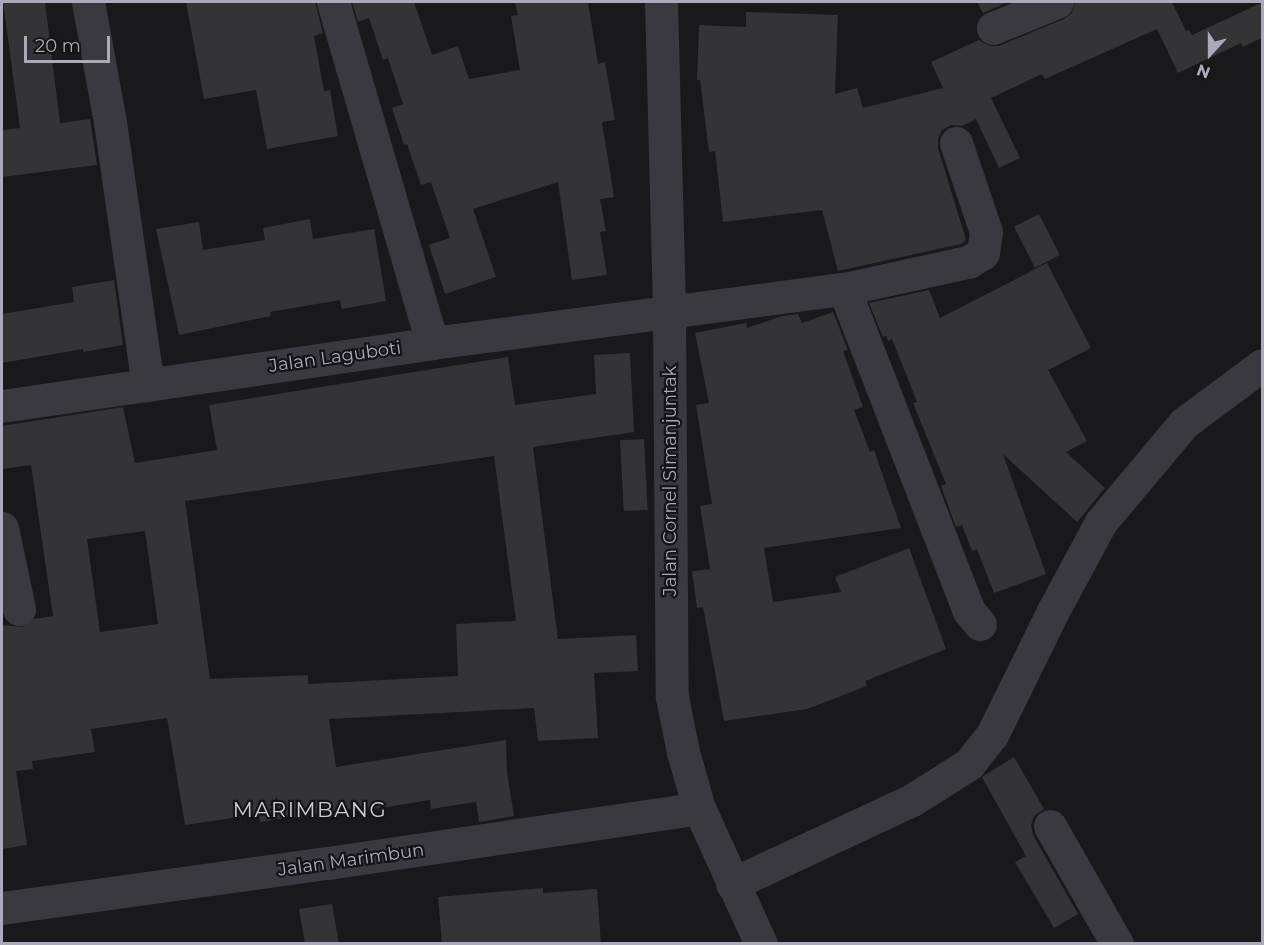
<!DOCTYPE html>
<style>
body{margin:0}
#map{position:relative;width:1264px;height:945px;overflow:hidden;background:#19181a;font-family:Montserrat,sans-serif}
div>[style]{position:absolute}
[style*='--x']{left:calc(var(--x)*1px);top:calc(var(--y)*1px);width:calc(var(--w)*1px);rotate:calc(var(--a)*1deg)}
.building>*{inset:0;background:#343336;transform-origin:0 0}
.minor>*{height:33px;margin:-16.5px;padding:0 16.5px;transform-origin:16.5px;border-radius:16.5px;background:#3a393f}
span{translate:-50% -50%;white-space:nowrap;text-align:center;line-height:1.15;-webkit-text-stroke:4.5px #141315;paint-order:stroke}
.street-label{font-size:18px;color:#aaaaba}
.quarter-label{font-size:21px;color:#cbcbd6;letter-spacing:1.5px}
.frame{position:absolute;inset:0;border:3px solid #aaaaba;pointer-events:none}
.north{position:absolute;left:1180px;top:24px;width:60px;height:60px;-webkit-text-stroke:4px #141315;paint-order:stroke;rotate:201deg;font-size:16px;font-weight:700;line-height:24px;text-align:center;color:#aaaaba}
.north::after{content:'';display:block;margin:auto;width:21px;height:27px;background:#aaaaba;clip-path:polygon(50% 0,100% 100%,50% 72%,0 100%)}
.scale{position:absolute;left:24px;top:36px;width:86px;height:27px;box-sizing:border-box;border:3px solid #aaaaba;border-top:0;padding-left:8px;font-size:18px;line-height:21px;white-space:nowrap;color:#aaaaba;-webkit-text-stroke:4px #141315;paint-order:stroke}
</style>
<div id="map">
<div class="building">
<i style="clip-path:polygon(3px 2px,45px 2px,60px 123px,90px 119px,97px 165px,2px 177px,2px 130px,20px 128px)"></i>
<i style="clip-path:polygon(186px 2px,315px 2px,323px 33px,314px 36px,324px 91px,330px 90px,338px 136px,267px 149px,256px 90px,204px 99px)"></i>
<i style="clip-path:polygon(352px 2px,414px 2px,432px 55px,458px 46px,469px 79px,520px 70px,511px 16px,518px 15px,515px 2px,588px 2px,598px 64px,605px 62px,615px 120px,602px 122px,614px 197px,600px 199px,606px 231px,600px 232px,607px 275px,572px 280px,558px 182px,473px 209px,496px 277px,445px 294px,429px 245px,450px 238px,431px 182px,421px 185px,407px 144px,404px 145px,392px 108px,403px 104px,388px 58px,383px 60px,369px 18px,358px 22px)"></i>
<i style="clip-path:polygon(977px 2px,1008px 2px,983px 13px)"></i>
<i style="clip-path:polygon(1075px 2px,1172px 2px,1186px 31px,1189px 30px,1192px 35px,1263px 2px,1263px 37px,1243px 47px,1241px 43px,1178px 73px,1157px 29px,1045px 79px,1042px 74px,991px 98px,1020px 158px,999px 168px,976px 119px,962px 126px,951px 125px,942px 130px,938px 139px,938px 148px,966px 240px,961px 244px,838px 271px,822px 210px,723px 222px,715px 151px,709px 152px,700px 80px,697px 80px,699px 25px,746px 27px,746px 12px,838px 15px,835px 94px,857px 88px,863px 108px,943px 88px,931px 62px,979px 40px,990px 46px,999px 46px,1064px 19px,1072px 13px)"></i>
<i style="left:1039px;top:214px;width:46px;height:28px;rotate:63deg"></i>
<i style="clip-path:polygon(310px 219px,313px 239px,374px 229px,386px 301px,342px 309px,340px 300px,270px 312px,271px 316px,179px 335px,156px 229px,199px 222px,203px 250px,265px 240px,263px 228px)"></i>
<i style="clip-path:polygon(1047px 263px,1091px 348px,1048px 370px,1087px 441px,1066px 452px,1105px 488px,1077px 522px,1003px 454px,1046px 574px,994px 593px,977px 549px,972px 551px,962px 525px,956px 527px,941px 486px,946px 484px,913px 403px,917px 402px,892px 339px,888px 341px,886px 336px,883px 337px,869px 303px,929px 290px,940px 318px)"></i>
<i style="clip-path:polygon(114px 280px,123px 345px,83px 352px,83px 349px,2px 363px,2px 314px,74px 302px,72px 287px)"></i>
<i style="clip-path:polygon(833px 312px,848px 350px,843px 351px,863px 407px,854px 410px,870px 452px,874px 450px,901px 528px,764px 548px,773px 602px,841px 592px,835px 577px,909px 548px,946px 649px,865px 681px,867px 686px,807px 709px,724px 721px,703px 607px,697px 608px,692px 571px,710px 569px,700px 506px,712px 504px,696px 405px,709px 403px,695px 333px,746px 323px,747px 328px,782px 316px,798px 314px,802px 323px)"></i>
<i style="clip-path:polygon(evenodd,630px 353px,634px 432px,533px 447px,558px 639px,636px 635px,638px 671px,594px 673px,598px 738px,538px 741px,534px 708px,329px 719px,336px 767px,506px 740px,507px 773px,514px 816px,479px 822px,476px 802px,431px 809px,430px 800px,362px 811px,362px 807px,260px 822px,259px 814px,185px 825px,167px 718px,91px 729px,95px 752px,32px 761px,33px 769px,16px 771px,27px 845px,2px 849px,2px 625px,22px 627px,34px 619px,53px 616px,31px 465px,2px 469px,2px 426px,123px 407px,135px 463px,217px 450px,209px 405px,508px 357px,515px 405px,596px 394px,594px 355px,630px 353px,494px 456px,516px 621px,456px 624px,458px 676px,308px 684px,308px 675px,210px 679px,185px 501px,494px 456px,630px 353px,145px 531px,158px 624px,100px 632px,87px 539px,145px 531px)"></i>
<i style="left:644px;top:439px;width:71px;height:24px;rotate:87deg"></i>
<i style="clip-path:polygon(1014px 757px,1044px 809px,1034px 816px,1031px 825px,1033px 835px,1078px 914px,1054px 928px,1015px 862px,1026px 856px,982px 777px)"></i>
<i style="clip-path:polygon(543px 888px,543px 893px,597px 889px,601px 944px,442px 944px,438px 897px)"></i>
<i style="clip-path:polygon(332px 904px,339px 944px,305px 944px,299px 909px)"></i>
</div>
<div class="minor">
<i style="--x:88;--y:2;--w:122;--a:79.6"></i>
<i style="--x:110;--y:122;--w:266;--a:81.8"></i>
<i style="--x:333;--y:2;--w:355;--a:73.8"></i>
<i style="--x:661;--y:2;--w:311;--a:88.5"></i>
<i style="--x:669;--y:313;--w:384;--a:89.6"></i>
<i style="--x:672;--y:697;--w:56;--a:78.7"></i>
<i style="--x:683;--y:752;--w:58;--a:74.1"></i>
<i style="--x:699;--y:808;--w:149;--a:65.5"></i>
<i style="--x:993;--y:28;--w:69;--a:-22.1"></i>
<i style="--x:844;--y:289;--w:345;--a:68.8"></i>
<i style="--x:969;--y:611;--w:17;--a:50"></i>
<i style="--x:2;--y:406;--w:435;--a:-8.3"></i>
<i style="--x:432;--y:343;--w:416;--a:-7.5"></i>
<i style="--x:844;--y:289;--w:127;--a:-12.3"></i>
<i style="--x:968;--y:262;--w:17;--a:-31"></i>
<i style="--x:983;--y:253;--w:21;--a:-82"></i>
<i style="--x:986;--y:232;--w:94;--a:-108.6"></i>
<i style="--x:2;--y:528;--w:83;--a:78.1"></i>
<i style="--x:1050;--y:826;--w:136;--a:60.4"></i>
<i style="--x:732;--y:884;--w:199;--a:-25"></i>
<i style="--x:912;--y:800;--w:67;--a:-32.3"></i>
<i style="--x:969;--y:764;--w:37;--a:-52"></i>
<i style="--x:992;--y:735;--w:138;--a:-63.8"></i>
<i style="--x:1053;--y:611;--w:101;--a:-61.7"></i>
<i style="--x:1101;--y:522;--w:129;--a:-50"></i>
<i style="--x:1184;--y:423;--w:97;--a:-36.6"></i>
<i style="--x:2;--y:908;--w:329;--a:-7.9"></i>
<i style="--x:328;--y:863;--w:375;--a:-8.4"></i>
</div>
<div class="street-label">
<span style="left:335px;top:357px;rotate:-8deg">Jalan Laguboti</span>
<span style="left:670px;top:481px;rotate:-90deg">Jalan Cornel Simanjuntak</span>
<span style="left:351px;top:860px;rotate:-8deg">Jalan Marimbun</span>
</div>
<div class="quarter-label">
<span style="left:310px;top:810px">MARIMBANG</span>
</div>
<div class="frame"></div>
<div class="north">N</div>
<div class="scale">20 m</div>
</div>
